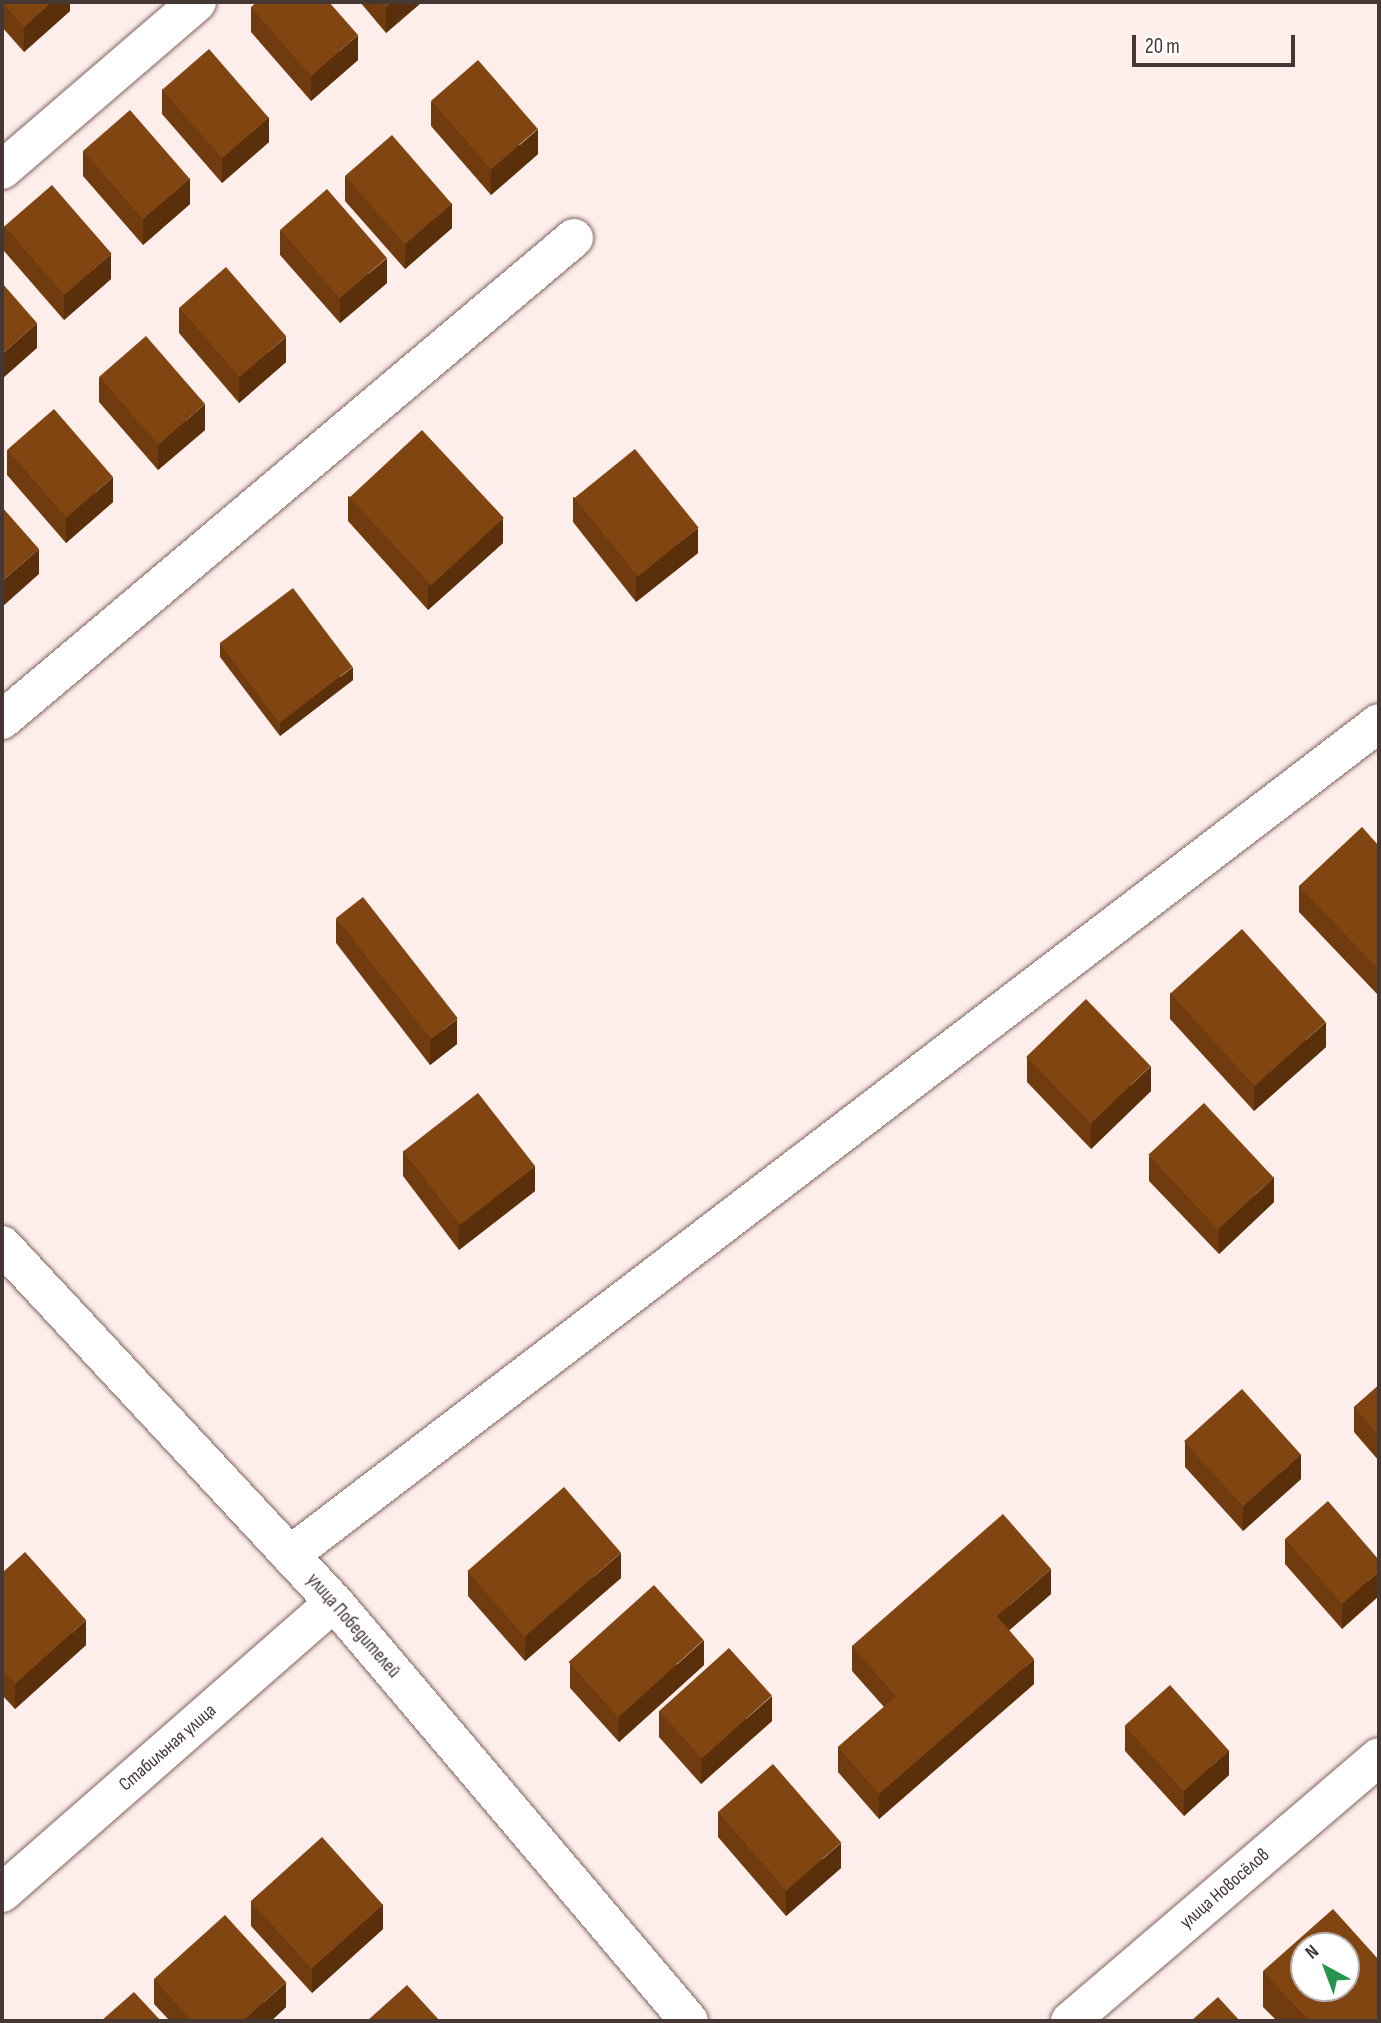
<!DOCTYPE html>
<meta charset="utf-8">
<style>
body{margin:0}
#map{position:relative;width:1381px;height:2023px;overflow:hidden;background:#fdeeeb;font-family:"Sofia Sans Condensed",sans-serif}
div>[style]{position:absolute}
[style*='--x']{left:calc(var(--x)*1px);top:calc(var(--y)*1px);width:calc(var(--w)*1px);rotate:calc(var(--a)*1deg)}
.roads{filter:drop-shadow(0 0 2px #81635d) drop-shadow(0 0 2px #81635d)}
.minor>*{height:38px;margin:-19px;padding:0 19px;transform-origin:19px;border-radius:19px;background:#fff}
.wall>*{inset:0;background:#6f3b0f}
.shaded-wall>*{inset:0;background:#5a300c;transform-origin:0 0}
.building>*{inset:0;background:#814511;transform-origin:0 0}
span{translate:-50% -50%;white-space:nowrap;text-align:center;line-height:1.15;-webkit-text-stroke:7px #fff;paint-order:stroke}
.street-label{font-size:19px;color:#453734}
.frame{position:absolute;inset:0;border:4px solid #453734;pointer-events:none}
.north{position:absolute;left:1290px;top:1932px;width:70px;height:70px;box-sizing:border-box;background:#fff;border:2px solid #b5afae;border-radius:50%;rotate:319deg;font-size:19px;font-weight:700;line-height:28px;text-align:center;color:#453734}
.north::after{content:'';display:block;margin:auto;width:24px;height:32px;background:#28954e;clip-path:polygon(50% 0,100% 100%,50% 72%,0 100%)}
.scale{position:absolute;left:1132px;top:35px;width:163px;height:32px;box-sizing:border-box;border:4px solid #453734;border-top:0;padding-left:9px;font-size:21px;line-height:24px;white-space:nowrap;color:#453734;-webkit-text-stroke:5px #fff;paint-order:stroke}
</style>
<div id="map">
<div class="roads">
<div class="minor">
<i style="--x:2;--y:170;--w:257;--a:-40.7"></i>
<i style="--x:2;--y:720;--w:748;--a:-40.12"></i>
<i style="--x:2;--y:1245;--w:488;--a:47.1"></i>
<i style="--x:334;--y:1602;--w:549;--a:49.73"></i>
<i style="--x:290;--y:1555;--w:1370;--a:-37.38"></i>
<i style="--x:2;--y:1893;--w:441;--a:-41.2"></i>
<i style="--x:1070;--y:2021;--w:406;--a:-40.5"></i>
</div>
</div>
<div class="wall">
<i style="clip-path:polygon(2px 2px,70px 2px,70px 11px,24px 52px,2px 27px)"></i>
<i style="clip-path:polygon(360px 2px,422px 2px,386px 33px)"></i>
<i style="clip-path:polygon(251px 7px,358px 60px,311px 101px,251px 32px)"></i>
<i style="clip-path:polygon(162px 89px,269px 142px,222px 183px,162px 114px)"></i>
<i style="clip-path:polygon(431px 101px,538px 154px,491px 195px,431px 126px)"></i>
<i style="clip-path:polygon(83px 151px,190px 204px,143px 245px,83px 176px)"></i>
<i style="clip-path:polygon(345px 176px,452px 228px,405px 269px,345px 201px)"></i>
<i style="clip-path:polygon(4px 226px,111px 279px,64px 320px,4px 251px)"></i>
<i style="clip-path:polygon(280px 230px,387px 283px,340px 323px,280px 255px)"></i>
<i style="clip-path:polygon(179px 308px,286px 362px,239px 403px,179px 333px)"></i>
<i style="clip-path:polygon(99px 377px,205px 430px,158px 470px,99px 402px)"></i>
<i style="clip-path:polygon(7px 450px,113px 502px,66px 543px,7px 475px)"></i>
<i style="clip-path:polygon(348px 496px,503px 543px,428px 610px,348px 521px)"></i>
<i style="clip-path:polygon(573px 497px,698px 553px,636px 602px,573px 522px)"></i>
<i style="clip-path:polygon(220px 644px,353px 680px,280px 736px,220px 657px)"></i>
<i style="clip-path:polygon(1379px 846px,1379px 993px,1378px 995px,1299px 912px,1299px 886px)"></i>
<i style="clip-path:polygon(336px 918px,457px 1044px,430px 1065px,336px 943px)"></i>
<i style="clip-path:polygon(1170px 993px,1326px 1047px,1254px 1111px,1170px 1019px)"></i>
<i style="clip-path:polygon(1027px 1057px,1151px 1091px,1091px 1149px,1027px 1082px)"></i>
<i style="clip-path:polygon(403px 1151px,535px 1191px,459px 1250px,403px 1176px)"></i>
<i style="clip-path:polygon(1149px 1156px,1274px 1202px,1219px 1254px,1149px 1181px)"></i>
<i style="clip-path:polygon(1379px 1385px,1379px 1461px,1354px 1432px,1354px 1407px)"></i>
<i style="clip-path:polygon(1185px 1442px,1301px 1479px,1243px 1531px,1185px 1467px)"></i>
<i style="clip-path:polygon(1285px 1539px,1379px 1560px,1342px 1629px,1285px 1564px)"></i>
<i style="clip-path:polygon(468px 1571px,621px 1578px,525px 1661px,468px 1596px)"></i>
<i style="clip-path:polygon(2px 1573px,86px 1645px,15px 1709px,2px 1695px)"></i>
<i style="clip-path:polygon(1051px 1594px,1009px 1630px,1034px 1684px,879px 1819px,838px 1772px,838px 1747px,884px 1707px,852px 1671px,852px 1646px)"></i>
<i style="clip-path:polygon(570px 1663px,704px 1665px,619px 1742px,570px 1688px)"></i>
<i style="clip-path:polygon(659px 1711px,772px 1721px,701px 1784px,659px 1737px)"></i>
<i style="clip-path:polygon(1125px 1726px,1229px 1775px,1184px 1816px,1125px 1751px)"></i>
<i style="clip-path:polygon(718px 1812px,841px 1868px,786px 1916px,718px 1837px)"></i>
<i style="clip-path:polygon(251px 1901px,383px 1929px,312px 1993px,251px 1926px)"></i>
<i style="clip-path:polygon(1263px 1971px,1379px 2021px,1277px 2021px,1263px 2007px)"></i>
<i style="clip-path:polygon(154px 1979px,286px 2007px,271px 2021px,170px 2021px,154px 2004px)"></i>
</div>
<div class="shaded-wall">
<i style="clip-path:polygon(52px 2px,70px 2px,70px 11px,24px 52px,24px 27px)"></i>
<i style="clip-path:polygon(393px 2px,422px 2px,386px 33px,386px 7px)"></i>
<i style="clip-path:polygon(358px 35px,358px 60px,311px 101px,311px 76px)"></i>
<i style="clip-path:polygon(269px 117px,269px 142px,222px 183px,222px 158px)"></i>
<i style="clip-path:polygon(538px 129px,538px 154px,491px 195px,491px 170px)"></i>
<i style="clip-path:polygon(190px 178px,190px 204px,143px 245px,143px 219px)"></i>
<i style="clip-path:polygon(452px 203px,452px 228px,405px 269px,405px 244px)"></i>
<i style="clip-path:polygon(111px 254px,111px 279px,64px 320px,64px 295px)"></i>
<i style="clip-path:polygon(387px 258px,387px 283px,340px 323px,340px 298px)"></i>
<i style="clip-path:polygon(37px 323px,37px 348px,2px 379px,2px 354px)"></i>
<i style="clip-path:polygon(286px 337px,286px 362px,239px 403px,239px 377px)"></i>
<i style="clip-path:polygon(205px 404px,205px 430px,158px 470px,158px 445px)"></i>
<i style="clip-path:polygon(113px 477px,113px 502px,66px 543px,66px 518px)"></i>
<i style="clip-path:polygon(503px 518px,503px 543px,428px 610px,428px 585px)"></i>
<i style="clip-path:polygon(698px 528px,698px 553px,636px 602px,636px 576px)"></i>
<i style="clip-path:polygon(39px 549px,39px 574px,2px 607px,2px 581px)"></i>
<i style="clip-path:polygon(353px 667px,353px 680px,280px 736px,280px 723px)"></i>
<i style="left:1379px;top:968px;width:25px;height:1px;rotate:90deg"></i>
<i style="clip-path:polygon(457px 1019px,457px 1044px,430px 1065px,430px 1040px)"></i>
<i style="clip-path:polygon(1326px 1022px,1326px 1047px,1254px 1111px,1254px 1086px)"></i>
<i style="clip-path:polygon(1151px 1066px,1151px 1091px,1091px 1149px,1091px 1123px)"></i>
<i style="clip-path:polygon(535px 1166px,535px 1191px,459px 1250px,459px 1224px)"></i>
<i style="clip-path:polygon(1274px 1177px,1274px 1202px,1219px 1254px,1219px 1229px)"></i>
<i style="clip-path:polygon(1301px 1454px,1301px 1479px,1243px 1531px,1243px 1506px)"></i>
<i style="clip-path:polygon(621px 1553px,621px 1578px,525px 1661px,525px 1636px)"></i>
<i style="clip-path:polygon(1051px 1569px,1051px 1594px,997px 1641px,997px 1616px)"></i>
<i style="clip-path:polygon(1379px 1571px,1379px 1596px,1342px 1629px,1342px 1604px)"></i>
<i style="clip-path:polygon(86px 1620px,86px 1645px,15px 1709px,15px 1684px)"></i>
<i style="clip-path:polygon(704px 1640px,704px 1665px,619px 1742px,619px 1717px)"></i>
<i style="clip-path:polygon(1034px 1659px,1034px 1684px,879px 1819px,879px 1794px)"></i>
<i style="clip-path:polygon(772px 1696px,772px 1721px,701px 1784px,701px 1759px)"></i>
<i style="clip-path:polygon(1229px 1750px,1229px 1775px,1184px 1816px,1184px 1791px)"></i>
<i style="clip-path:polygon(841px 1843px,841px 1868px,786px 1916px,786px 1891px)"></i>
<i style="clip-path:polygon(383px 1904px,383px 1929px,312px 1993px,312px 1968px)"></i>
<i style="clip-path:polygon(286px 1982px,286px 2007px,271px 2021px,243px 2021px)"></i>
</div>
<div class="building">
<i style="clip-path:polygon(2px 2px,52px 2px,24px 27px)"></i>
<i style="clip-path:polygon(257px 2px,329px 2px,358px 35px,311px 76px,251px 7px)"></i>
<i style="clip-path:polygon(381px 2px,393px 2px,386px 7px)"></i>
<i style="left:209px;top:49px;width:91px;height:62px;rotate:49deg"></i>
<i style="left:478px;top:60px;width:91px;height:62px;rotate:49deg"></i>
<i style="left:130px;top:110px;width:91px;height:62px;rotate:49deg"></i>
<i style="left:392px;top:135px;width:91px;height:62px;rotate:49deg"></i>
<i style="left:52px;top:185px;width:91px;height:63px;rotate:49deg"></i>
<i style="left:327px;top:189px;width:91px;height:62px;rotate:49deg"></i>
<i style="left:226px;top:267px;width:92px;height:62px;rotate:49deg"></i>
<i style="clip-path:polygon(2px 283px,37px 323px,2px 354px)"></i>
<i style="left:146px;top:336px;width:90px;height:62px;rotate:49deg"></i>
<i style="left:54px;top:409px;width:90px;height:62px;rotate:49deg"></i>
<i style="left:422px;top:430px;width:120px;height:99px;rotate:47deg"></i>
<i style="left:635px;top:449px;width:101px;height:78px;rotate:51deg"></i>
<i style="clip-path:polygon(2px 507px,39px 549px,2px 581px)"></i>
<i style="left:293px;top:588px;width:99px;height:92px;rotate:53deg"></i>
<i style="clip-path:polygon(1362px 827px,1379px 846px,1379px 968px,1378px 969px,1299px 886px)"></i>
<i style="left:363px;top:897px;width:154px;height:34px;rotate:52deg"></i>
<i style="left:1242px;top:929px;width:125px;height:96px;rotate:48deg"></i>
<i style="left:1086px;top:999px;width:93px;height:83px;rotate:46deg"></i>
<i style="left:478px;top:1093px;width:93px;height:95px;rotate:52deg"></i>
<i style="left:1204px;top:1103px;width:102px;height:76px;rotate:47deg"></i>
<i style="clip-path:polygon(1379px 1385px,1379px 1436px,1354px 1407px)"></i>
<i style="left:1242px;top:1389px;width:88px;height:78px;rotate:48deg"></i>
<i style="left:564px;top:1487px;width:87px;height:128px;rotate:49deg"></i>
<i style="clip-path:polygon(1328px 1501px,1379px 1560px,1379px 1571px,1342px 1604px,1285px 1539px)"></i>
<i style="clip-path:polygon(1003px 1514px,1051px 1569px,997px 1616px,1034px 1659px,879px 1794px,838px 1747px,896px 1696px,852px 1646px)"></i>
<i style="clip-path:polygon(25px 1552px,86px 1620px,15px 1684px,2px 1669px,2px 1573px)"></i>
<i style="left:654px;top:1585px;width:74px;height:115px;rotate:48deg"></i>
<i style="left:729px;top:1648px;width:64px;height:94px;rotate:48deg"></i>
<i style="left:1170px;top:1685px;width:88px;height:61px;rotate:48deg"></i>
<i style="left:773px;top:1764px;width:104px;height:73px;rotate:49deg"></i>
<i style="left:322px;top:1837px;width:91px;height:96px;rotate:48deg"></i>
<i style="clip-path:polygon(evenodd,1333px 1909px,1379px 1960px,1379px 2021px,1309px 2021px,1263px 1971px,1333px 1909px,1304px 1946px,1346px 1946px,1346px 1988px,1304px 1988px,1304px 1946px)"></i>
<i style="clip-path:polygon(225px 1915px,286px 1982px,243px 2021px,192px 2021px,154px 1979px)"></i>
<i style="clip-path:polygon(407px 1985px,440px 2021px,367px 2021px)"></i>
<i style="clip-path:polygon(134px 1992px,161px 2021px,101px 2021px)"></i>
<i style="clip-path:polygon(1218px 1997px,1240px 2021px,1191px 2021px)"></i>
</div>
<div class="street-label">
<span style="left:353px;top:1626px;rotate:49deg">улица Победителей</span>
<span style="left:168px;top:1748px;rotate:-41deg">Стабильная улица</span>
<span style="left:1225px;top:1889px;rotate:-41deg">улица Новосёлов</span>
</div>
<div class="frame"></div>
<div class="north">N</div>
<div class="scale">20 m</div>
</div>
